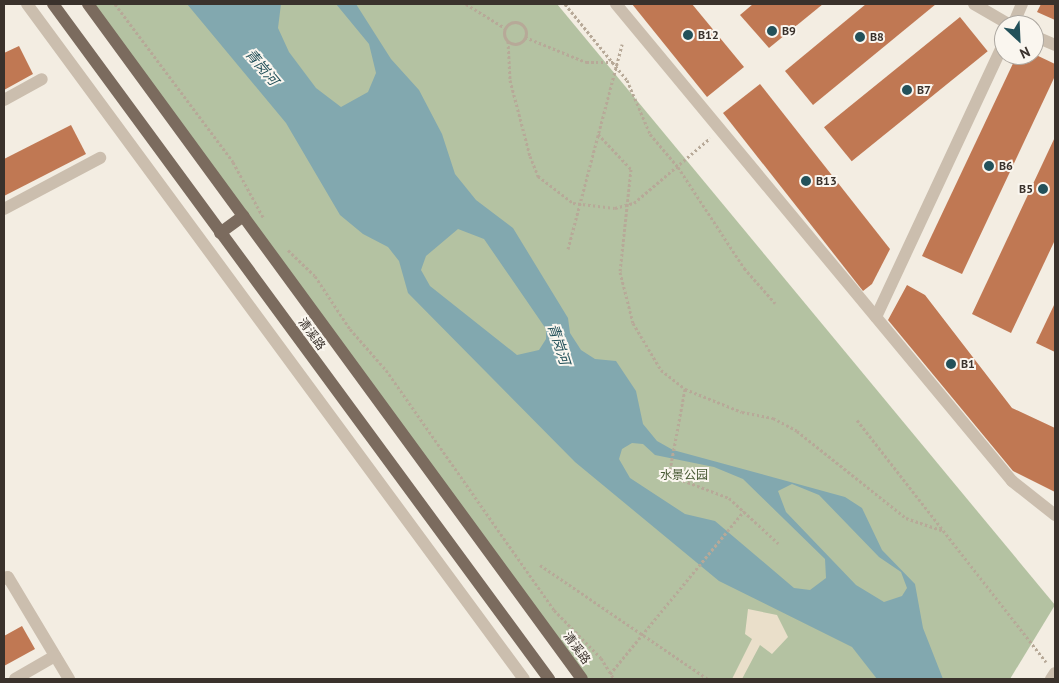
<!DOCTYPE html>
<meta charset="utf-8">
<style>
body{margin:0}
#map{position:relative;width:1059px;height:683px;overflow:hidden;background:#f3ede2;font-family:"PT Sans","Noto Sans SC",sans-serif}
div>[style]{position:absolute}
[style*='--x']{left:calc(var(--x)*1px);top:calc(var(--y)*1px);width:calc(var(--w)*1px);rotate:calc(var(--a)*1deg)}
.green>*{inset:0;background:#b4c2a2}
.plaza>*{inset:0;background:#eadfca}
.water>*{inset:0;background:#82a8af}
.building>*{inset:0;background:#c07853;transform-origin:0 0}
.path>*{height:3px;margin-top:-1.5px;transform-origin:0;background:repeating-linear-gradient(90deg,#b7a998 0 2.5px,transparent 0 5px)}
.path>.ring{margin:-1.5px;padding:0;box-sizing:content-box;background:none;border:3px solid #b7a998;border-radius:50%}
.minor>*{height:12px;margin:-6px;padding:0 6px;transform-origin:6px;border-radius:6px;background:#cbbeae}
.major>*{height:12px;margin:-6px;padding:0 6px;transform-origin:6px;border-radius:6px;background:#7b6b5e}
.dots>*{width:14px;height:14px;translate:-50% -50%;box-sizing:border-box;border:2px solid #faf6ef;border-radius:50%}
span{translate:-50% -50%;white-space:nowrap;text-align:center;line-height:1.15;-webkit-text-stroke:4px #faf6ef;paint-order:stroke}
.poi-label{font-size:12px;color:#3a322c;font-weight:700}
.left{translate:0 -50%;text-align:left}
.right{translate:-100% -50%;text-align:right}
.street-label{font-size:12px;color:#3a322c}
.park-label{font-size:12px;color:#455731}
.water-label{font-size:14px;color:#23515a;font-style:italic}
.frame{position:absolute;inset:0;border:5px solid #3a322c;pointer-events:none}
.north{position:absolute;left:994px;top:15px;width:50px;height:50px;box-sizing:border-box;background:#faf6ef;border:1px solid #ada8a1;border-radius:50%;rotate:155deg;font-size:14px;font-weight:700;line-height:20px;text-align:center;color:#3a322c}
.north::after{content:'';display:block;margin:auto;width:18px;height:22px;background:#23515a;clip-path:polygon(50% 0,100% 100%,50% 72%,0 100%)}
</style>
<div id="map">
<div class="green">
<i style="clip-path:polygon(88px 4px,557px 4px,1055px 605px,1010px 679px,582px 679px)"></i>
</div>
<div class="plaza">
<i style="clip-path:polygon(748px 609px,777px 615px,788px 637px,772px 654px,760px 645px,742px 679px,732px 679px,752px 639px,745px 634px)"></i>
</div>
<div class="water">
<i style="clip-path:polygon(evenodd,187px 4px,281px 4px,278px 28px,289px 52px,316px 88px,341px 107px,368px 92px,376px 73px,369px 44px,336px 4px,356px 4px,391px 59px,419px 90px,442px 134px,455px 174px,476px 200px,513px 228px,568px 318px,570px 333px,581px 350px,595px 359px,616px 361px,636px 391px,643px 424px,657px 441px,673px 450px,845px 497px,862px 508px,882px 550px,915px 584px,923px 628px,943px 679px,877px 679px,852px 647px,719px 581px,575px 462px,408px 293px,399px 261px,388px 247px,363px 234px,340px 215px,286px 123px,187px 4px,458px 229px,484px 239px,546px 329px,546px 339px,539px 350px,517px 355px,430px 286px,421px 270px,426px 256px,458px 229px,187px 4px,632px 443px,643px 444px,655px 455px,714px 467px,743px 479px,825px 559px,826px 578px,810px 590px,794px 588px,715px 521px,685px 514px,630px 478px,619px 459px,622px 449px,632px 443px,187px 4px,792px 484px,819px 495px,879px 557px,901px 572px,907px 588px,902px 596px,884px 602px,856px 585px,786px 512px,778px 491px,792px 484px)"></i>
</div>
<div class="building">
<i style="clip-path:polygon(632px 4px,692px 4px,744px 67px,707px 97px)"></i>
<i style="clip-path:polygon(753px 4px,823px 4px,769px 48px,740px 15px)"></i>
<i style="clip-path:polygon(866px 4px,936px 4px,813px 105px,785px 71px)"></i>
<i style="clip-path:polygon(1041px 4px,1055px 4px,1055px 20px,1037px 12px)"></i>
<i style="left:960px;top:17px;width:44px;height:175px;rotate:51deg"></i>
<i style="clip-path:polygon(19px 46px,33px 74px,4px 90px,4px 53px)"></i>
<i style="clip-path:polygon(1034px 54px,1055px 64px,1055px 76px,962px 274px,922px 256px,1017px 55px)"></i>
<i style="clip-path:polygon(760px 84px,890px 249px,872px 284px,863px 291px,723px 113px)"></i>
<i style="clip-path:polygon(71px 125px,86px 154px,4px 196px,4px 159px)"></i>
<i style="clip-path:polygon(1055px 137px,1055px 240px,1011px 333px,972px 314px)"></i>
<i style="clip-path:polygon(907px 285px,925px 295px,1012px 408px,1055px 428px,1055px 492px,1013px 471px,888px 320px)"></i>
<i style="clip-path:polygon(1055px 303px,1055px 352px,1036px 343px)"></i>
<i style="clip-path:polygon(22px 626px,35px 649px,4px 666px,4px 636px)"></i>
</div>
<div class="path">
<i style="--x:115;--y:4;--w:197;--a:53.2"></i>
<i style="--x:233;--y:162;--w:63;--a:61.4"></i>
<i style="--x:466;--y:4;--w:46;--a:31.6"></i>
<i style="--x:565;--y:4;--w:98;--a:50.8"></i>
<i style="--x:627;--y:80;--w:59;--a:66.9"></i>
<i style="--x:650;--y:134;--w:43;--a:49.7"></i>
<i style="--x:678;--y:167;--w:121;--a:56.8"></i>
<i style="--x:744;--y:268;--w:47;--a:48.5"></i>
<i class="ring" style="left:504px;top:22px;width:19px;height:19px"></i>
<i style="--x:525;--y:37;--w:66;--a:22.3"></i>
<i style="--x:586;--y:62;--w:27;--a:0"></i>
<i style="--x:508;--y:41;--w:39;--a:87"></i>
<i style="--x:510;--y:80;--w:79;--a:75.3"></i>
<i style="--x:530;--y:156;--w:22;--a:68"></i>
<i style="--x:538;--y:176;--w:44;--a:37.6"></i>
<i style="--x:573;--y:203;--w:42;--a:6.8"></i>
<i style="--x:615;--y:208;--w:20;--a:-15"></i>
<i style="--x:634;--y:203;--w:100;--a:-40.5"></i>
<i style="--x:598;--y:134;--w:48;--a:46.7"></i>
<i style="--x:631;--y:169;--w:104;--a:96.1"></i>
<i style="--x:620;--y:272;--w:53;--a:75.7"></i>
<i style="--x:633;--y:323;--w:55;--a:59.2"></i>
<i style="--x:661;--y:370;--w:31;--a:38"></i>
<i style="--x:685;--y:389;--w:61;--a:22"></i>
<i style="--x:742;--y:412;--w:32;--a:11"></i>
<i style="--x:773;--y:418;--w:27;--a:28"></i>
<i style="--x:797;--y:431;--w:139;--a:38.6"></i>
<i style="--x:906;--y:518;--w:40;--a:18.9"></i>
<i style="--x:568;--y:249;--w:212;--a:-75.2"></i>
<i style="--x:288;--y:250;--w:37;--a:44"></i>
<i style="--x:315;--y:276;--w:64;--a:56.6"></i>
<i style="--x:350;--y:329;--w:55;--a:48.7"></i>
<i style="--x:386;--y:370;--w:293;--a:55"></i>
<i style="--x:554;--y:610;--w:67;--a:45.6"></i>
<i style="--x:601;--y:658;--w:25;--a:58"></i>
<i style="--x:685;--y:389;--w:87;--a:100.5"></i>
<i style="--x:669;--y:475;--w:64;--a:21"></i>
<i style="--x:729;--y:498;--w:67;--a:42.6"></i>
<i style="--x:857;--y:420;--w:307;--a:52"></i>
<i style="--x:540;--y:565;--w:203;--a:34.2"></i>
<i style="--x:610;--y:674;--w:211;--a:-50.6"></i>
</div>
<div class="minor">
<i style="--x:27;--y:4;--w:838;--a:53.64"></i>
<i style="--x:616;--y:4;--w:620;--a:50.3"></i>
<i style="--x:1012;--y:481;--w:55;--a:38.3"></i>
<i style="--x:974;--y:4;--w:42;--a:30.3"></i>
<i style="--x:1013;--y:25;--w:23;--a:-67"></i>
<i style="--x:1034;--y:36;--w:23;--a:23"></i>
<i style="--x:4;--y:100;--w:43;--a:-28.9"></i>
<i style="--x:4;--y:209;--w:109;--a:-28"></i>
<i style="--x:876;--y:317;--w:302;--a:-65"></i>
<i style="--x:4;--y:579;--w:4;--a:-27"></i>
<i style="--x:8;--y:577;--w:119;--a:59.1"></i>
<i style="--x:15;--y:679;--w:46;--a:-29.9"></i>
<i style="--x:1051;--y:679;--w:7;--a:-56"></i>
</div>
<div class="major">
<i style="--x:53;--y:4;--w:838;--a:53.69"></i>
<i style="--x:88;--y:4;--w:836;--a:53.8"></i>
<i style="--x:220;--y:233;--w:29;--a:-36"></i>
</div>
<div class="dots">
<i style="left:772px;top:31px;background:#23515a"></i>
<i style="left:688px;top:35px;background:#23515a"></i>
<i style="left:860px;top:37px;background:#23515a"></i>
<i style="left:907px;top:90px;background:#23515a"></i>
<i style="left:989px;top:166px;background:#23515a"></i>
<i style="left:806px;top:181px;background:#23515a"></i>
<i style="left:1043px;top:189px;background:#23515a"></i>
<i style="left:951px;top:364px;background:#23515a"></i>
</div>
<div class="poi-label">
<span class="left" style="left:782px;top:31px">B9</span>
<span class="left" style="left:698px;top:35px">B12</span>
<span class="left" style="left:870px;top:37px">B8</span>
<span class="left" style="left:917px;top:90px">B7</span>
<span class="left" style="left:999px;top:166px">B6</span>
<span class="left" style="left:816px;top:181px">B13</span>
<span class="right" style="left:1033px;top:189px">B5</span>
<span class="left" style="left:961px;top:364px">B1</span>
</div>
<div class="street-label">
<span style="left:312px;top:334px;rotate:54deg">清溪路</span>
<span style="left:577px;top:648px;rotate:54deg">清溪路</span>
</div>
<div class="park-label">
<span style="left:684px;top:475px">水景公园</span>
</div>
<div class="water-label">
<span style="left:262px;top:67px;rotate:50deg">青岗河</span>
<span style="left:559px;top:344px;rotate:72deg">青岗河</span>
</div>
<div class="frame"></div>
<div class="north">N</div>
</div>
